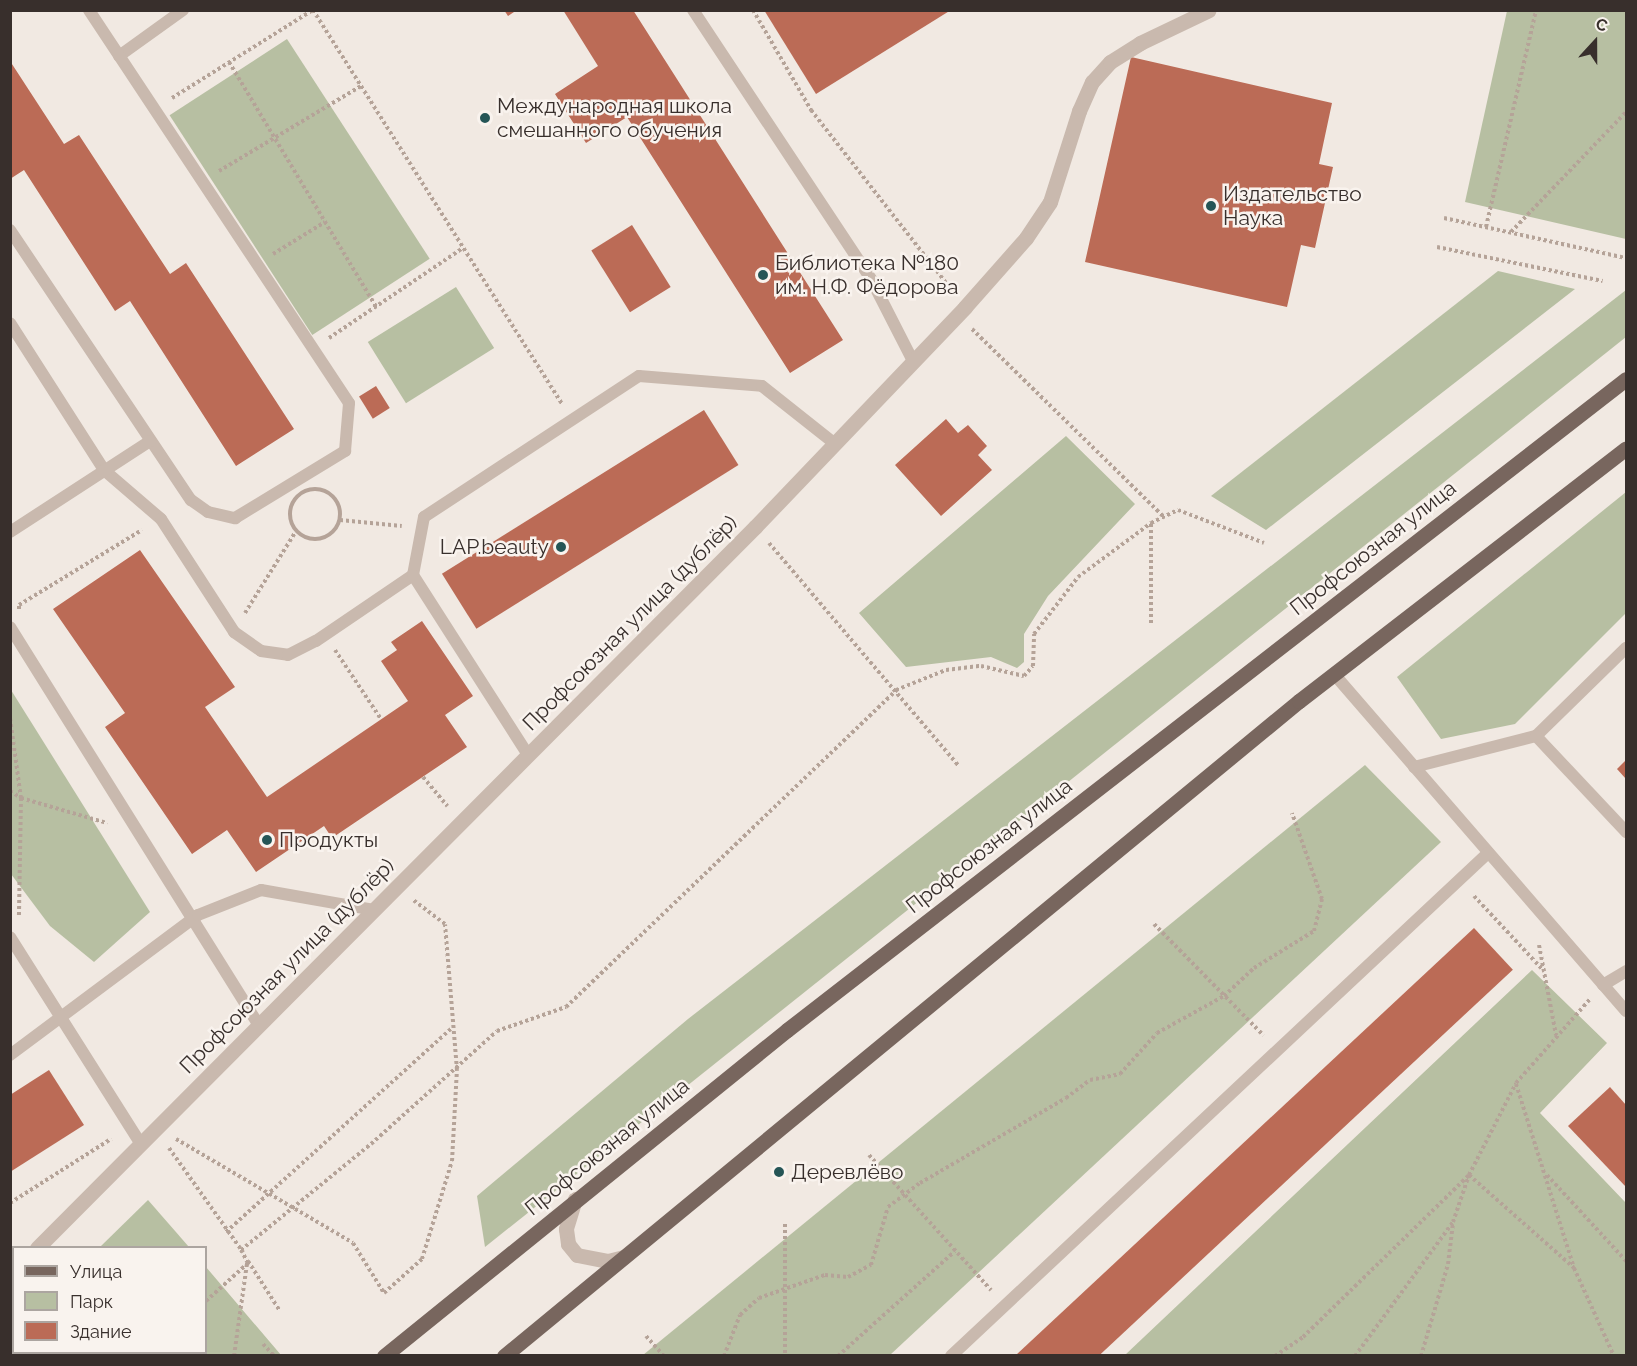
<!DOCTYPE html>
<meta charset="utf-8">
<style>
body{margin:0}
#map{position:relative;width:1637px;height:1366px;overflow:hidden;background:#f1e9e2;font-family:Raleway,sans-serif}
div>[style]{position:absolute}
[style*='--x']{left:calc(var(--x)*1px);top:calc(var(--y)*1px);width:calc(var(--w)*1px);rotate:calc(var(--a)*1deg)}
.green>*{inset:0;background:#b7bfa2;transform-origin:0 0}
.building>*{inset:0;background:#bb6b56;transform-origin:0 0}
.path>*{height:4px;margin-top:-2px;transform-origin:0;background:repeating-linear-gradient(90deg,#b5a398 0 3px,transparent 0 6px)}
.path>.ring{margin:-2px;padding:0;box-sizing:content-box;background:none;border:4px solid #b5a398;border-radius:50%}
.lane>*{height:12px;margin:-6px;padding:0 6px;transform-origin:6px;border-radius:6px;background:#c9b9ae}
.street>*{height:15px;margin:-7.5px;padding:0 7.5px;transform-origin:7.5px;border-radius:7.5px;background:#c9b9ae}
.primary>*{height:15px;margin:-7.5px;padding:0 7.5px;transform-origin:7.5px;border-radius:7.5px;background:#78665e}
.dots>*{width:16px;height:16px;translate:-50% -50%;box-sizing:border-box;border:3px solid #f9f3ee;border-radius:50%}
span{translate:-50% -50%;white-space:nowrap;text-align:center;line-height:1.15;-webkit-text-stroke:5px #f9f3ee;paint-order:stroke}
.poi-label{font-size:21px;color:#382f2c}
.left{translate:0 -50%;text-align:left}
.right{translate:-100% -50%;text-align:right}
.street-label{font-size:21px;color:#382f2c}
.frame{position:absolute;inset:0;border:12px solid #382f2c;pointer-events:none}
.legend{position:absolute;left:12px;top:1246px;width:195px;height:108px;box-sizing:border-box;background:#f9f3ee;border:2px solid #aca5a0;margin:0;padding:8px 10px;list-style:none;font-size:18px;color:#382f2c}
.legend li{display:flex;align-items:center;gap:12px;height:30px}
.legend b{width:30px;border:2px solid #aca5a0}
.north{position:absolute;left:1565px;top:12px;width:60px;height:60px;-webkit-text-stroke:4px #f9f3ee;paint-order:stroke;rotate:21deg;font-size:16px;font-weight:700;line-height:24px;text-align:center;color:#382f2c}
.north::after{content:'';display:block;margin:auto;width:21px;height:27px;background:#382f2c;clip-path:polygon(50% 0,100% 100%,50% 72%,0 100%)}
</style>
<div id="map">
<div class="green">
<i style="clip-path:polygon(1507px 11px,1626px 11px,1626px 239px,1465px 202px)"></i>
<i style="left:287px;top:39px;width:262px;height:140px;rotate:57deg"></i>
<i style="clip-path:polygon(1498px 271px,1575px 289px,1266px 530px,1211px 496px)"></i>
<i style="left:456px;top:287px;width:72px;height:104px;rotate:58deg"></i>
<i style="clip-path:polygon(1626px 290px,1626px 337px,485px 1247px,477px 1196px,688px 1019px)"></i>
<i style="clip-path:polygon(1066px 436px,1135px 504px,1048px 596px,1024px 634px,1024px 662px,1017px 668px,991px 657px,906px 667px,859px 613px)"></i>
<i style="clip-path:polygon(1626px 492px,1626px 613px,1515px 724px,1441px 739px,1397px 677px)"></i>
<i style="clip-path:polygon(11px 690px,150px 912px,94px 962px,50px 926px,11px 874px)"></i>
<i style="clip-path:polygon(1365px 765px,1441px 842px,890px 1355px,643px 1355px)"></i>
<i style="clip-path:polygon(1532px 970px,1607px 1043px,1540px 1113px,1626px 1203px,1626px 1355px,1125px 1355px)"></i>
<i style="clip-path:polygon(148px 1200px,189px 1247px,100px 1247px)"></i>
<i style="clip-path:polygon(206px 1267px,281px 1355px,11px 1355px,13px 1333px,14px 1352px,206px 1352px)"></i>
</div>
<div class="building">
<i style="clip-path:polygon(504px 10px,517px 10px,508px 16px)"></i>
<i style="clip-path:polygon(563px 10px,633px 10px,843px 340px,790px 373px,627px 117px,586px 143px,555px 94px,598px 66px)"></i>
<i style="clip-path:polygon(764px 10px,951px 10px,816px 94px)"></i>
<i style="clip-path:polygon(1131px 57px,1332px 103px,1319px 164px,1333px 167px,1315px 248px,1301px 245px,1287px 307px,1085px 262px)"></i>
<i style="clip-path:polygon(10px 61px,64px 144px,79px 135px,170px 274px,186px 263px,294px 429px,236px 466px,130px 301px,115px 311px,24px 170px,10px 179px)"></i>
<i style="left:632px;top:225px;width:73px;height:48px;rotate:58deg"></i>
<i style="left:376px;top:386px;width:26px;height:20px;rotate:58deg"></i>
<i style="left:704px;top:410px;width:65px;height:309px;rotate:58deg"></i>
<i style="clip-path:polygon(946px 419px,958px 433px,968px 425px,987px 446px,978px 455px,992px 470px,941px 516px,895px 465px)"></i>
<i style="clip-path:polygon(140px 550px,235px 687px,205px 707px,267px 797px,408px 701px,381px 661px,397px 650px,391px 642px,422px 621px,473px 696px,445px 715px,467px 747px,332px 838px,324px 826px,256px 872px,227px 830px,192px 854px,105px 727px,125px 713px,53px 609px)"></i>
<i style="clip-path:polygon(1626px 760px,1626px 779px,1617px 769px)"></i>
<i style="left:1474px;top:928px;width:57px;height:628px;rotate:47deg"></i>
<i style="clip-path:polygon(49px 1070px,84px 1125px,10px 1172px,10px 1095px)"></i>
<i style="clip-path:polygon(1610px 1087px,1626px 1105px,1626px 1187px,1568px 1126px)"></i>
</div>
<div class="path">
<i style="--x:753;--y:10;--w:116;--a:59.9"></i>
<i style="--x:811;--y:110;--w:227;--a:52"></i>
<i style="--x:229;--y:62;--w:286;--a:59"></i>
<i style="--x:172;--y:98;--w:166;--a:-32"></i>
<i style="--x:313;--y:10;--w:466;--a:57.7"></i>
<i style="--x:219;--y:171;--w:165;--a:-30.9"></i>
<i style="--x:1444;--y:218;--w:186;--a:12.4"></i>
<i style="--x:1486;--y:227;--w:223;--a:-77"></i>
<i style="--x:1511;--y:232;--w:166;--a:-46.2"></i>
<i style="--x:1437;--y:247;--w:169;--a:11.6"></i>
<i style="--x:273;--y:254;--w:61;--a:-31.6"></i>
<i style="--x:972;--y:329;--w:269;--a:44.4"></i>
<i style="--x:329;--y:338;--w:161;--a:-33.9"></i>
<i class="ring" style="left:290px;top:489px;width:46px;height:46px"></i>
<i style="--x:340;--y:520;--w:62;--a:5.5"></i>
<i style="--x:1151;--y:524;--w:100;--a:90"></i>
<i style="--x:769;--y:543;--w:293;--a:49.6"></i>
<i style="--x:19;--y:609;--w:4;--a:-90"></i>
<i style="--x:19;--y:605;--w:144;--a:-31.4"></i>
<i style="--x:245;--y:613;--w:97;--a:-58.1"></i>
<i style="--x:335;--y:650;--w:83;--a:56.3"></i>
<i style="--x:10;--y:718;--w:81;--a:82.2"></i>
<i style="--x:21;--y:798;--w:90;--a:16.2"></i>
<i style="--x:423;--y:777;--w:38;--a:50"></i>
<i style="--x:10;--y:791;--w:13;--a:32"></i>
<i style="--x:21;--y:798;--w:120;--a:91"></i>
<i style="--x:1474;--y:896;--w:103;--a:47"></i>
<i style="--x:1154;--y:924;--w:156;--a:45.5"></i>
<i style="--x:1539;--y:945;--w:92;--a:79.3"></i>
<i style="--x:1516;--y:1084;--w:193;--a:72.5"></i>
<i style="--x:176;--y:1139;--w:205;--a:30.4"></i>
<i style="--x:353;--y:1243;--w:59;--a:58.2"></i>
<i style="--x:384;--y:1293;--w:51;--a:-41.8"></i>
<i style="--x:422;--y:1259;--w:102;--a:-73"></i>
<i style="--x:452;--y:1161;--w:91;--a:-86.9"></i>
<i style="--x:457;--y:1070;--w:146;--a:-94.7"></i>
<i style="--x:445;--y:924;--w:40;--a:-143"></i>
<i style="--x:169;--y:1148;--w:128;--a:54.6"></i>
<i style="--x:869;--y:1155;--w:182;--a:47.9"></i>
<i style="--x:1547;--y:1175;--w:117;--a:47.4"></i>
<i style="--x:10;--y:1203;--w:120;--a:-32.4"></i>
<i style="--x:785;--y:1224;--w:132;--a:90"></i>
<i style="--x:226;--y:1232;--w:303;--a:-42.1"></i>
<i style="--x:248;--y:1261;--w:59;--a:57.4"></i>
<i style="--x:206;--y:1301;--w:57;--a:-42.1"></i>
<i style="--x:248;--y:1263;--w:15;--a:-118"></i>
<i style="--x:241;--y:1250;--w:168;--a:-39.2"></i>
<i style="--x:371;--y:1144;--w:169;--a:-41.9"></i>
<i style="--x:497;--y:1031;--w:73;--a:-19.2"></i>
<i style="--x:566;--y:1007;--w:458;--a:-43.8"></i>
<i style="--x:896;--y:690;--w:54;--a:-21.8"></i>
<i style="--x:946;--y:670;--w:35;--a:-7"></i>
<i style="--x:981;--y:666;--w:44;--a:13.1"></i>
<i style="--x:1024;--y:676;--w:13;--a:-48"></i>
<i style="--x:1033;--y:666;--w:32;--a:-88"></i>
<i style="--x:1034;--y:634;--w:72;--a:-52.3"></i>
<i style="--x:1078;--y:577;--w:91;--a:-36.5"></i>
<i style="--x:1151;--y:523;--w:30;--a:-26"></i>
<i style="--x:1178;--y:510;--w:92;--a:21"></i>
<i style="--x:646;--y:1336;--w:27;--a:48"></i>
<i style="--x:263;--y:1344;--w:16;--a:47"></i>
<i style="--x:105;--y:1352;--w:13;--a:18"></i>
<i style="--x:90;--y:1356;--w:6;--a:-39"></i>
<i style="--x:146;--y:1356;--w:6;--a:-45"></i>
<i style="--x:234;--y:1356;--w:93;--a:-82"></i>
<i style="--x:724;--y:1356;--w:44;--a:-68.7"></i>
<i style="--x:740;--y:1315;--w:25;--a:-42"></i>
<i style="--x:759;--y:1298;--w:70;--a:-19.2"></i>
<i style="--x:825;--y:1275;--w:23;--a:5"></i>
<i style="--x:848;--y:1277;--w:26;--a:-28"></i>
<i style="--x:871;--y:1265;--w:60;--a:-73.7"></i>
<i style="--x:888;--y:1207;--w:40;--a:-37"></i>
<i style="--x:920;--y:1183;--w:169;--a:-30.2"></i>
<i style="--x:1066;--y:1098;--w:30;--a:-37"></i>
<i style="--x:1090;--y:1080;--w:31;--a:-11"></i>
<i style="--x:1120;--y:1074;--w:55;--a:-47.9"></i>
<i style="--x:1157;--y:1033;--w:77;--a:-28.9"></i>
<i style="--x:1224;--y:996;--w:41;--a:-43"></i>
<i style="--x:1254;--y:968;--w:70;--a:-31.7"></i>
<i style="--x:1314;--y:931;--w:33;--a:-76"></i>
<i style="--x:1322;--y:899;--w:91;--a:-109.2"></i>
<i style="--x:838;--y:1356;--w:157;--a:-41.9"></i>
<i style="--x:1275;--y:1356;--w:34;--a:-34"></i>
<i style="--x:1303;--y:1337;--w:232;--a:-44.3"></i>
<i style="--x:1469;--y:1175;--w:140;--a:41.5"></i>
<i style="--x:1574;--y:1268;--w:97;--a:65.6"></i>
<i style="--x:1355;--y:1356;--w:166;--a:-53.8"></i>
<i style="--x:1453;--y:1222;--w:50;--a:-71.2"></i>
<i style="--x:1469;--y:1175;--w:103;--a:-62.9"></i>
<i style="--x:1516;--y:1083;--w:112;--a:-48.6"></i>
<i style="--x:1421;--y:1356;--w:96;--a:-73.6"></i>
<i style="--x:1448;--y:1264;--w:41;--a:-83"></i>
</div>
<div class="lane">
<i style="--x:693;--y:10;--w:323;--a:56.5"></i>
<i style="--x:871;--y:279;--w:90;--a:62.9"></i>
<i style="--x:119;--y:56;--w:79;--a:-35.7"></i>
<i style="--x:10;--y:230;--w:325;--a:56.2"></i>
<i style="--x:191;--y:500;--w:21;--a:35"></i>
<i style="--x:208;--y:512;--w:28;--a:13"></i>
<i style="--x:235;--y:518;--w:129;--a:-31.3"></i>
<i style="--x:345;--y:451;--w:48;--a:-85.2"></i>
<i style="--x:349;--y:403;--w:471;--a:-123.5"></i>
<i style="--x:10;--y:323;--w:174;--a:57.4"></i>
<i style="--x:104;--y:470;--w:75;--a:40.7"></i>
<i style="--x:161;--y:519;--w:135;--a:57.1"></i>
<i style="--x:234;--y:632;--w:33;--a:35"></i>
<i style="--x:261;--y:651;--w:27;--a:8"></i>
<i style="--x:288;--y:655;--w:31;--a:-27"></i>
<i style="--x:316;--y:641;--w:117;--a:-34.2"></i>
<i style="--x:413;--y:575;--w:59;--a:-79.3"></i>
<i style="--x:424;--y:517;--w:257;--a:-33.3"></i>
<i style="--x:639;--y:376;--w:123;--a:4.6"></i>
<i style="--x:762;--y:386;--w:92;--a:38.4"></i>
<i style="--x:10;--y:532;--w:167;--a:-33"></i>
<i style="--x:413;--y:575;--w:214;--a:57.4"></i>
<i style="--x:10;--y:627;--w:470;--a:58"></i>
<i style="--x:1334;--y:674;--w:446;--a:49.1"></i>
<i style="--x:1536;--y:736;--w:126;--a:-44.4"></i>
<i style="--x:1414;--y:767;--w:126;--a:-14.3"></i>
<i style="--x:1536;--y:736;--w:132;--a:46.8"></i>
<i style="--x:10;--y:937;--w:244;--a:57.7"></i>
<i style="--x:1603;--y:985;--w:27;--a:-31"></i>
<i style="--x:10;--y:1055;--w:234;--a:-36.7"></i>
<i style="--x:198;--y:915;--w:68;--a:-21.6"></i>
<i style="--x:261;--y:890;--w:116;--a:10"></i>
<i style="--x:951;--y:1356;--w:736;--a:-43.13"></i>
</div>
<div class="street">
<i style="--x:575;--y:1199;--w:31;--a:107"></i>
<i style="--x:566;--y:1229;--w:15;--a:82"></i>
<i style="--x:568;--y:1244;--w:14;--a:51"></i>
<i style="--x:577;--y:1255;--w:32;--a:11"></i>
<i style="--x:608;--y:1261;--w:16;--a:-14"></i>
<i style="--x:37;--y:1248;--w:1018;--a:-45.12"></i>
<i style="--x:755;--y:527;--w:304;--a:-46.3"></i>
<i style="--x:965;--y:307;--w:92;--a:-48.5"></i>
<i style="--x:1026;--y:238;--w:43;--a:-56.3"></i>
<i style="--x:1050;--y:202;--w:96;--a:-72.3"></i>
<i style="--x:1079;--y:111;--w:32;--a:-66"></i>
<i style="--x:1092;--y:82;--w:27;--a:-48"></i>
<i style="--x:1110;--y:62;--w:36;--a:-32"></i>
<i style="--x:1140;--y:43;--w:76;--a:-25.6"></i>
<i style="--x:10;--y:1275;--w:5;--a:-37"></i>
</div>
<div class="primary">
<i style="--x:384;--y:1356;--w:518;--a:-38.97"></i>
<i style="--x:787;--y:1030;--w:1062;--a:-37.81"></i>
<i style="--x:504;--y:1356;--w:1030;--a:-39.49"></i>
<i style="--x:1299;--y:701;--w:413;--a:-37.7"></i>
</div>
<div class="dots">
<i style="left:485px;top:118px;background:#255556"></i>
<i style="left:1211px;top:206px;background:#255556"></i>
<i style="left:763px;top:275px;background:#255556"></i>
<i style="left:561px;top:547px;background:#255556"></i>
<i style="left:267px;top:840px;background:#255556"></i>
<i style="left:779px;top:1172px;background:#255556"></i>
</div>
<div class="poi-label">
<span class="left" style="left:497px;top:118px">Международная школа<br>смешанного обучения</span>
<span class="left" style="left:1223px;top:206px">Издательство<br>Наука</span>
<span class="left" style="left:775px;top:275px">Библиотека №180<br>им. Н.Ф. Фёдорова</span>
<span class="right" style="left:549px;top:547px">LAP.beauty</span>
<span class="left" style="left:279px;top:840px">Продукты</span>
<span class="left" style="left:791px;top:1172px">Деревлёво</span>
</div>
<div class="street-label">
<span style="left:1373px;top:548px;rotate:-38deg">Профсоюзная улица</span>
<span style="left:630px;top:623px;rotate:-45deg">Профсоюзная улица (дублёр)</span>
<span style="left:989px;top:846px;rotate:-38deg">Профсоюзная улица</span>
<span style="left:287px;top:966px;rotate:-45deg">Профсоюзная улица (дублёр)</span>
<span style="left:607px;top:1147px;rotate:-39deg">Профсоюзная улица</span>
</div>
<div class="frame"></div>
<ul class="legend">
<li><b style="height:8px;background:#78665e"></b>Улица</li>
<li><b style="height:16px;background:#b7bfa2"></b>Парк</li>
<li><b style="height:16px;background:#bb6b56"></b>Здание</li>
</ul>
<div class="north">С</div>
</div>
